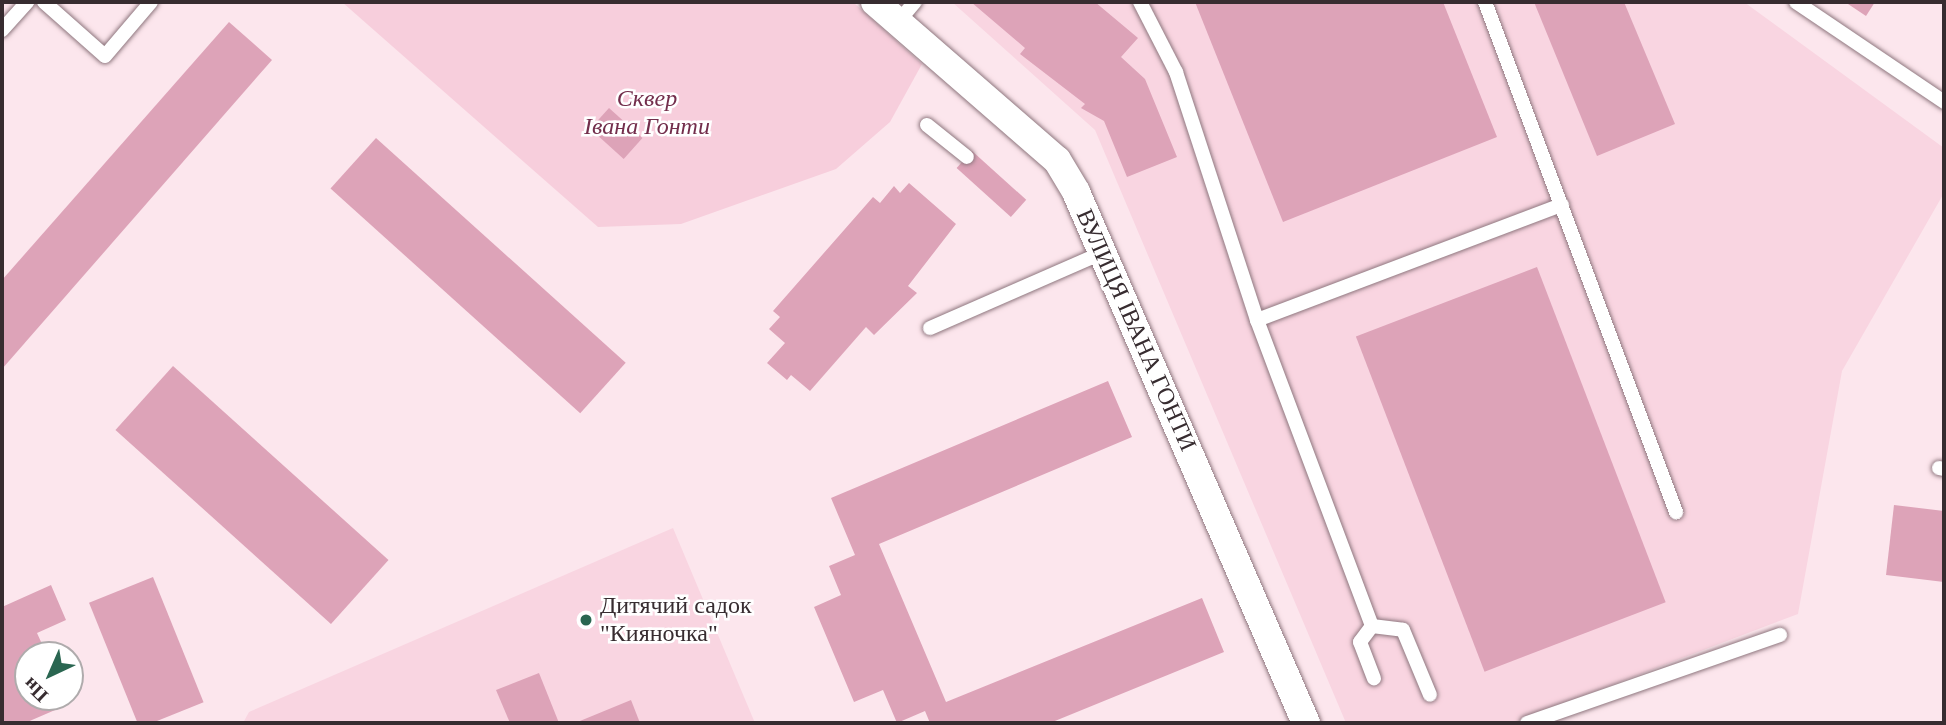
<!DOCTYPE html>
<meta charset="utf-8">
<style>
body{margin:0}
#map{position:relative;width:1946px;height:725px;overflow:hidden;background:#fce6ed;font-family:Georgia,serif}
div>[style]{position:absolute}
[style*='--x']{left:calc(var(--x)*1px);top:calc(var(--y)*1px);width:calc(var(--w)*1px);rotate:calc(var(--a)*1deg)}
.built>*{inset:0;background:#f9d5e1}
.green>*{inset:0;background:#f7cedc}
.building>*{inset:0;background:#dda3b8;transform-origin:0 0}
.roads{filter:drop-shadow(0 0 2px #8f777f) drop-shadow(0 0 2px #8f777f)}
.lane>*{height:14px;margin:-7px;padding:0 7px;transform-origin:7px;border-radius:7px;background:#fff}
.street>*{height:28px;margin:-14px;padding:0 14px;transform-origin:14px;border-radius:14px;background:#fff}
.dots>*{width:19px;height:19px;translate:-50% -50%;box-sizing:border-box;border:4px solid #fff;border-radius:50%}
span{translate:-50% -50%;white-space:nowrap;text-align:center;line-height:1.15;-webkit-text-stroke:5px #fff;paint-order:stroke}
.park-label{font-size:24px;color:#732e4c;font-style:italic}
.street-label{font-size:24px;color:#372c30}
.poi-label{font-size:24px;color:#372c30}
.left{translate:0 -50%;text-align:left}
.frame{position:absolute;inset:0;border:4px solid #372c30;pointer-events:none}
.north{position:absolute;left:14px;top:641px;width:70px;height:70px;box-sizing:border-box;background:#fff;border:2px solid #afabac;border-radius:50%;rotate:224deg;font-size:19px;font-weight:700;line-height:28px;text-align:center;color:#372c30}
.north::after{content:'';display:block;margin:auto;width:24px;height:32px;background:#2a6651;clip-path:polygon(50% 0,100% 100%,50% 72%,0 100%)}
</style>
<div id="map">
<div class="built">
<i style="clip-path:polygon(952px 2px,1744px 2px,1944px 148px,1944px 193px,1842px 371px,1798px 614px,1512px 723px,1346px 723px,1095px 130px)"></i>
<i style="clip-path:polygon(673px 528px,755px 723px,243px 723px,249px 712px)"></i>
</div>
<div class="green">
<i style="clip-path:polygon(342px 2px,853px 2px,922px 64px,890px 122px,836px 169px,681px 224px,598px 227px)"></i>
</div>
<div class="building">
<i style="clip-path:polygon(971px 2px,1095px 2px,1138px 38px,1121px 57px,1145px 79px,1177px 157px,1127px 177px,1104px 121px,1081px 108px,1085px 104px,1020px 54px,1025px 48px)"></i>
<i style="clip-path:polygon(1195px 2px,1443px 2px,1497px 137px,1283px 222px)"></i>
<i style="clip-path:polygon(1534px 2px,1624px 2px,1675px 124px,1597px 156px)"></i>
<i style="clip-path:polygon(1845px 2px,1875px 2px,1866px 16px)"></i>
<i style="clip-path:polygon(229px 22px,272px 60px,2px 369px,2px 280px)"></i>
<i style="left:609px;top:108px;width:45px;height:28px;rotate:42deg"></i>
<i style="left:376px;top:138px;width:336px;height:68px;rotate:42deg"></i>
<i style="left:972px;top:151px;width:73px;height:23px;rotate:42deg"></i>
<i style="clip-path:polygon(909px 183px,956px 224px,908px 286px,917px 293px,874px 335px,866px 327px,810px 391px,791px 375px,787px 380px,767px 363px,785px 343px,769px 329px,780px 317px,773px 311px,873px 197px,880px 203px,894px 186px,900px 193px)"></i>
<i style="left:1537px;top:267px;width:359px;height:194px;rotate:69deg"></i>
<i style="left:173px;top:366px;width:290px;height:86px;rotate:42deg"></i>
<i style="clip-path:polygon(1108px 381px,1132px 437px,879px 544px,946px 702px,1202px 598px,1224px 652px,1050px 723px,930px 723px,925px 711px,897px 723px,883px 690px,854px 702px,814px 607px,841px 595px,829px 566px,855px 555px,831px 498px)"></i>
<i style="clip-path:polygon(1894px 505px,1944px 511px,1944px 582px,1886px 575px)"></i>
<i style="left:153px;top:577px;width:135px;height:69px;rotate:68deg"></i>
<i style="clip-path:polygon(51px 585px,66px 620px,37px 633px,47px 655px,28px 655px,28px 697px,66px 697px,69px 704px,25px 723px,2px 723px,2px 607px)"></i>
<i style="clip-path:polygon(539px 673px,559px 723px,510px 723px,496px 690px)"></i>
<i style="clip-path:polygon(631px 700px,640px 723px,575px 723px)"></i>
</div>
<div class="roads">
<div class="lane">
<i style="--x:44;--y:2;--w:81;--a:41.5"></i>
<i style="--x:105;--y:56;--w:71;--a:-49.6"></i>
<i style="--x:1140;--y:2;--w:79;--a:62.8"></i>
<i style="--x:1176;--y:72;--w:261;--a:71.9"></i>
<i style="--x:1257;--y:320;--w:327;--a:69.4"></i>
<i style="--x:1372;--y:626;--w:20;--a:127"></i>
<i style="--x:1360;--y:642;--w:39;--a:69"></i>
<i style="--x:1485;--y:2;--w:545;--a:69.47"></i>
<i style="--x:1796;--y:2;--w:179;--a:34"></i>
<i style="--x:898;--y:22;--w:26;--a:-50"></i>
<i style="--x:2;--y:30;--w:38;--a:-48"></i>
<i style="--x:927;--y:125;--w:51;--a:38.7"></i>
<i style="--x:1257;--y:320;--w:326;--a:-20.7"></i>
<i style="--x:930;--y:328;--w:190;--a:-23.6"></i>
<i style="--x:1939;--y:468;--w:5;--a:11"></i>
<i style="--x:1372;--y:626;--w:31;--a:7"></i>
<i style="--x:1403;--y:630;--w:70;--a:67.4"></i>
<i style="--x:1527;--y:723;--w:268;--a:-19.2"></i>
</div>
<div class="street">
<i style="--x:875;--y:2;--w:241;--a:41"></i>
<i style="--x:1057;--y:160;--w:37;--a:59"></i>
<i style="--x:1076;--y:192;--w:579;--a:66.58"></i>
</div>
</div>
<div class="dots">
<i style="left:586px;top:620px;background:#2a6651"></i>
</div>
<div class="park-label">
<span style="left:647px;top:113px">Сквер<br>Івана Гонти</span>
</div>
<div class="street-label">
<span style="left:1136px;top:330px;rotate:66deg">ВУЛИЦЯ ІВАНА ГОНТИ</span>
</div>
<div class="poi-label">
<span class="left" style="left:600px;top:620px">Дитячий садок<br>"Кияночка"</span>
</div>
<div class="frame"></div>
<div class="north">Пн</div>
</div>
